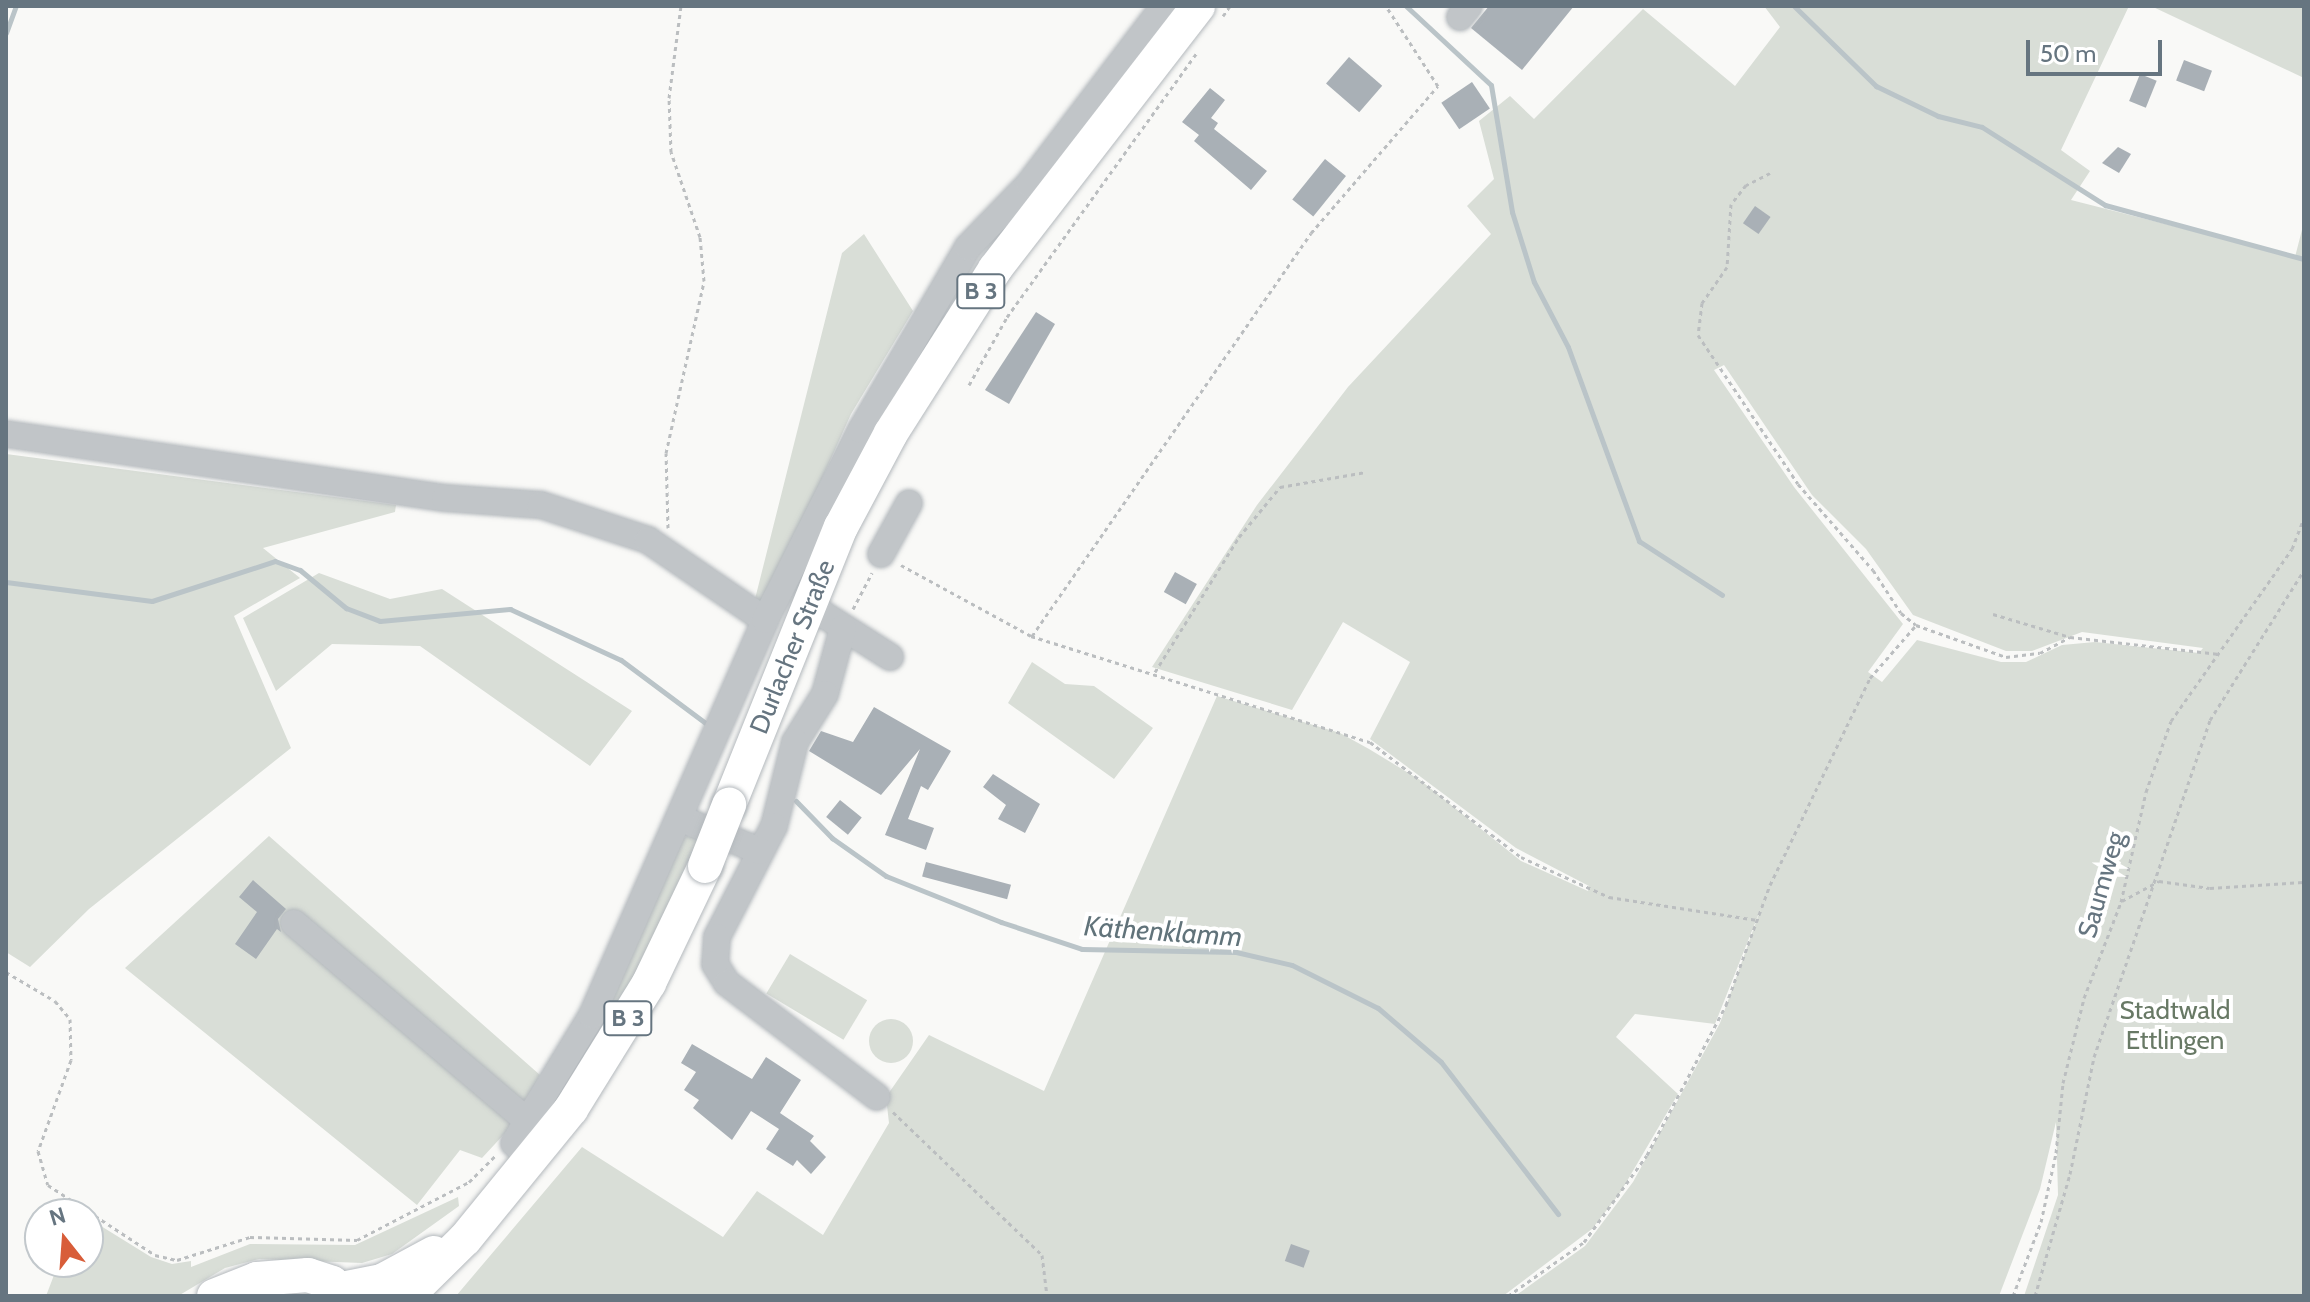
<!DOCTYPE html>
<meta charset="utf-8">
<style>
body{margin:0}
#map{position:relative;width:2310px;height:1302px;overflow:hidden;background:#f9f9f7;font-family:Cabin,sans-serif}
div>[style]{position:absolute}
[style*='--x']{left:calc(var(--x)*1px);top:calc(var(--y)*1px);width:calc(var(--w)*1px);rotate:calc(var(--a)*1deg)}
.green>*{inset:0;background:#d9ded7;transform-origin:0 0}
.round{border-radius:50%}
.stream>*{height:5px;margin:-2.5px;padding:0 2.5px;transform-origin:2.5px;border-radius:2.5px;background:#bac4c8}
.building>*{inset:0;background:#a9b0b6;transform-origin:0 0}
.path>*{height:3px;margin-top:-1.5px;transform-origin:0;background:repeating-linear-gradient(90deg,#bbbec0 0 4px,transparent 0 8px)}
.roads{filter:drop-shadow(0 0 2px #b4b9bd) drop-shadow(0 0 2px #b4b9bd)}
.minor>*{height:26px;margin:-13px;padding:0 13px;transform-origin:13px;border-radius:13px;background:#c1c5c8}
.major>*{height:34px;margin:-17px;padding:0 17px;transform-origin:17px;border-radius:17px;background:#fff}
.bridges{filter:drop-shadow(0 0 2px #b4b9bd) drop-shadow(0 0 2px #b4b9bd)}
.major-bridge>*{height:34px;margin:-17px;padding:0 17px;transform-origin:17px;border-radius:17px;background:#fff}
span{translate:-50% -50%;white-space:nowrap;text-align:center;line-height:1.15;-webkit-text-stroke:8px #fff;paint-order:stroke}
.shield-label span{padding:2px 6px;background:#fff;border:2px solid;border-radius:6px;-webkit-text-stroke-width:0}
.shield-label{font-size:24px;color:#667580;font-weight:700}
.street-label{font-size:26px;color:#667580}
.park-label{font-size:26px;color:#687965}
.water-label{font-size:28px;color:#61737a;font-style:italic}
.frame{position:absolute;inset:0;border:8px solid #667580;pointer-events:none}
.north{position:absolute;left:24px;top:1198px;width:80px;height:80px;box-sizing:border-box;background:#fff;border:2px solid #c2c8cc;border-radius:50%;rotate:343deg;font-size:22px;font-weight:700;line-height:32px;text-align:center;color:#667580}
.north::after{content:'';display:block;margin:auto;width:28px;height:36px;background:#d85d39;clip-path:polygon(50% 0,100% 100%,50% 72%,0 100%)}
.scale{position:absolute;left:2026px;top:40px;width:136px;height:36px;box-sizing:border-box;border:4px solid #667580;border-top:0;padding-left:10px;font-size:24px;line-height:28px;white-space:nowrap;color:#667580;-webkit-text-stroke:6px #fff;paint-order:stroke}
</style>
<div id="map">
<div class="green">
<i style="clip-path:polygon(evenodd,1764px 6px,2129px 6px,2061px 150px,2090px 171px,2071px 200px,2295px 257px,2304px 222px,2304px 1296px,2024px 1296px,2058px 1195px,2056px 1122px,2040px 1189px,1999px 1296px,1515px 1296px,1585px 1246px,1633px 1182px,1720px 1023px,1761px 908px,1715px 1024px,1635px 1014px,1616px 1037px,1678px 1094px,1620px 1193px,1592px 1229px,1503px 1296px,456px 1296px,582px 1147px,723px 1237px,757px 1191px,823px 1235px,889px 1123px,886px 1097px,929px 1035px,1044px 1091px,1217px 696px,1340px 733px,1369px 749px,1420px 780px,1521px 861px,1588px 891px,1589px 886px,1516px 848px,1370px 739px,1410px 662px,1343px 622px,1292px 710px,1152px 667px,1257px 505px,1348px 387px,1491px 234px,1467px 206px,1494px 179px,1479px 121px,1510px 96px,1534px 119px,1643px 9px,1735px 86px,1780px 27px,1764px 6px,1724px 365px,1812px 495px,1866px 549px,1913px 615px,2006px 651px,2032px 651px,2082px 632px,2203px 648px,2199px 653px,2095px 642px,2062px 645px,2026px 662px,2001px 662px,1917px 640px,1882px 682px,1868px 672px,1903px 624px,1794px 487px,1714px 370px,1724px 365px)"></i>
<i style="clip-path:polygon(2151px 6px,2304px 6px,2304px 78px)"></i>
<i style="clip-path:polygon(864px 234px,913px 311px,851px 414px,776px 581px,760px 603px,755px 599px,842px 253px)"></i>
<i style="clip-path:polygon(6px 454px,396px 505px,395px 512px,263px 548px,300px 578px,234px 616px,291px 748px,89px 909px,30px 967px,6px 952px)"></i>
<i style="clip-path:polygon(319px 573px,390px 599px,442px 589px,632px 711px,590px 766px,420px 646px,332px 644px,276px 691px,243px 618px)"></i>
<i style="clip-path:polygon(1032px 662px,1065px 684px,1094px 686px,1153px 728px,1114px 779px,1008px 703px)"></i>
<i style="clip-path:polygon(269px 836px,540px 1075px,518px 1119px,482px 1158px,460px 1150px,417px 1205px,125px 968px)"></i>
<i style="clip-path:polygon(687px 836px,699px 838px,666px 920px,576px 1083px,533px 1128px,672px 846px)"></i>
<i style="left:790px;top:954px;width:90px;height:46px;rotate:31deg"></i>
<i class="round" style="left:869px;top:1019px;width:44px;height:44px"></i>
<i style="clip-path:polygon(458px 1197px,459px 1206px,392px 1254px,362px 1263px,259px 1259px,225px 1268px,178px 1296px,46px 1296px,59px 1262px,88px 1262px,88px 1218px,151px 1257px,172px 1264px,191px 1261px,191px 1267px,250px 1244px,355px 1245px)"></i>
</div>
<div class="stream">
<i style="--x:1406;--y:6;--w:116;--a:42.9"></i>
<i style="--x:1491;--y:85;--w:129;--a:80.6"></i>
<i style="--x:1512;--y:212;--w:73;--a:72.6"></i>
<i style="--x:1534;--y:282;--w:73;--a:62.4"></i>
<i style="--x:1568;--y:347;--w:207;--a:69.9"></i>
<i style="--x:1639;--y:541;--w:99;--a:33"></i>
<i style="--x:1794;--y:6;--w:115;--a:44.3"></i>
<i style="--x:1876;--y:86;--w:69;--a:25.8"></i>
<i style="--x:1938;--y:116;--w:45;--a:14"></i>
<i style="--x:1982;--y:127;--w:146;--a:32.4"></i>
<i style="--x:2105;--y:205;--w:206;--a:15.2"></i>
<i style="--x:6;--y:33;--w:29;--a:-70"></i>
<i style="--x:6;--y:582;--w:147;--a:7.4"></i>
<i style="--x:152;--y:601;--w:129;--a:-18"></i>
<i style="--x:275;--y:561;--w:27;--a:20"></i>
<i style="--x:300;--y:570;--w:60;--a:39.6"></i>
<i style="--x:346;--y:608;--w:36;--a:21"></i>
<i style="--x:380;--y:621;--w:131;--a:-5.3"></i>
<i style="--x:510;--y:609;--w:122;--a:24.7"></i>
<i style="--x:621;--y:660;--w:107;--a:36.7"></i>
<i style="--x:796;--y:801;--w:52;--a:45.8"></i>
<i style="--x:832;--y:838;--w:66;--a:35.1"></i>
<i style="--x:886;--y:876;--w:124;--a:21.8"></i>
<i style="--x:1001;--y:922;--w:85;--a:18.4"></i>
<i style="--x:1082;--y:949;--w:154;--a:1.1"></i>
<i style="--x:1236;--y:952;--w:57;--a:13.1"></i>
<i style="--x:1292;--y:965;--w:96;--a:26.6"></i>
<i style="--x:1378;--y:1008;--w:83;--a:40.6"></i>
<i style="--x:1441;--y:1062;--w:192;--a:52.4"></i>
</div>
<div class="building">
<i style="clip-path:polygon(1489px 6px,1574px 6px,1522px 70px,1471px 28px)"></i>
<i style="left:1349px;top:57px;width:44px;height:35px;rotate:41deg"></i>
<i style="left:2184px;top:60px;width:30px;height:22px;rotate:21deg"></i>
<i style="left:2140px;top:74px;width:18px;height:29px;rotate:22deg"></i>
<i style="left:1472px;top:82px;width:32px;height:37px;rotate:56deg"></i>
<i style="clip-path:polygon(1210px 88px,1225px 100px,1211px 118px,1218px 123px,1214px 129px,1267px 171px,1251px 190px,1194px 141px,1199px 135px,1182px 122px)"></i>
<i style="clip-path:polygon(2118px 147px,2131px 154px,2119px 173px,2102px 163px)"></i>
<i style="left:1325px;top:159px;width:27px;height:52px;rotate:39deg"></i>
<i style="left:1755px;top:206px;width:19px;height:21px;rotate:35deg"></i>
<i style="clip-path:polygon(1036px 312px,1055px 324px,1009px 404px,985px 390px)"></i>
<i style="left:1175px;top:572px;width:25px;height:23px;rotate:29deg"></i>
<i style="clip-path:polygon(874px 707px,951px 751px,928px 790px,921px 786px,908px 819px,934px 828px,926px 850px,885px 835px,920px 749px,881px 795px,809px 751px,821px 731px,853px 742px)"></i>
<i style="clip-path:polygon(993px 774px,1040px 804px,1025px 833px,998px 819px,1006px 805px,983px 787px)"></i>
<i style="left:840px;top:800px;width:28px;height:22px;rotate:39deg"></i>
<i style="left:926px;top:862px;width:88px;height:15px;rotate:15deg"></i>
<i style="clip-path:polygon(253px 880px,286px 909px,278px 919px,281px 932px,277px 929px,256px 959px,235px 944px,257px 912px,239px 897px)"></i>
<i style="clip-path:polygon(692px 1044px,752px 1079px,766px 1057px,801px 1080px,780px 1113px,814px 1136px,810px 1141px,826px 1157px,811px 1174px,797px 1160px,793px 1166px,766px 1149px,779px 1129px,751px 1111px,732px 1140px,693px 1108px,699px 1100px,684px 1090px,696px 1072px,681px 1063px)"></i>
<i style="left:1291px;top:1244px;width:20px;height:18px;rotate:20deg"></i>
</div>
<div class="path">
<i style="--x:1223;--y:16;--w:12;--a:-55"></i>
<i style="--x:1770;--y:173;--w:27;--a:153"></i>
<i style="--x:1746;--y:185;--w:24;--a:128"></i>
<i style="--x:1731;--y:204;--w:63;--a:93.6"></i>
<i style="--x:1727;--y:267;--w:44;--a:124.8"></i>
<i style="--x:1702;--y:303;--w:32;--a:97"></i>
<i style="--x:1698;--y:335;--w:179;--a:56.1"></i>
<i style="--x:1798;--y:484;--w:114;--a:48.9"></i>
<i style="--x:1873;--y:570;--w:51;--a:56.9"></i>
<i style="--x:1901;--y:613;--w:19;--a:39"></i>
<i style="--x:1916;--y:625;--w:96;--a:19.6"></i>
<i style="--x:2006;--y:657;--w:34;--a:-7"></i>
<i style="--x:2040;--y:653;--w:34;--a:-28"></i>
<i style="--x:2070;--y:637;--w:150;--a:6.5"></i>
<i style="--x:969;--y:385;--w:78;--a:-60.8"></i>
<i style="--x:1007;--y:317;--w:327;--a:-54.3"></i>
<i style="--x:668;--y:528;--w:75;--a:-91.5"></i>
<i style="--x:666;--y:453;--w:176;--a:-77.5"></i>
<i style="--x:704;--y:281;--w:44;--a:-95.2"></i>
<i style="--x:700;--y:237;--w:90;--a:-108.8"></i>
<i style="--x:671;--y:152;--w:54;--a:-92.1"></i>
<i style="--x:669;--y:98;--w:93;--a:-82.6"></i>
<i style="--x:901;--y:565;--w:148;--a:28.6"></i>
<i style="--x:1031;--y:636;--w:355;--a:17.4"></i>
<i style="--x:1370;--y:742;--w:190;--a:37.3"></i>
<i style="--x:1521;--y:857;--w:97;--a:24.4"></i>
<i style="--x:1609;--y:897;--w:150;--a:8.8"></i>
<i style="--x:853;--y:609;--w:41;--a:-62.2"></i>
<i style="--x:1993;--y:614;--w:80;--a:16.6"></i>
<i style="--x:1032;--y:636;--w:490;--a:-55.3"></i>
<i style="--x:1311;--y:233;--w:194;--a:-49.2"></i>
<i style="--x:1438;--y:86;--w:95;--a:-123"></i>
<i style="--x:1155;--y:672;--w:159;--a:-58.1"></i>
<i style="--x:1239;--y:537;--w:65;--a:-50.6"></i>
<i style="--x:1280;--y:487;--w:87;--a:-9.9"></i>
<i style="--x:2122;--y:901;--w:42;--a:-28.4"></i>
<i style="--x:2159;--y:881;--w:51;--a:7.8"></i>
<i style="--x:2210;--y:888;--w:94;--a:-3.7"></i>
<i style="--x:6;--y:972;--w:57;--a:30.6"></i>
<i style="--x:55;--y:1001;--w:23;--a:50"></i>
<i style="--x:70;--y:1019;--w:41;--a:88.6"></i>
<i style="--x:71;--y:1060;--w:97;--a:109.9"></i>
<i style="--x:38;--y:1151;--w:35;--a:74"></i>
<i style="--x:48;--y:1185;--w:128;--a:33.2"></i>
<i style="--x:155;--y:1255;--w:23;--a:13"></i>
<i style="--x:177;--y:1260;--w:77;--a:-17.5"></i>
<i style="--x:250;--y:1237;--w:107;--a:1.6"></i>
<i style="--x:357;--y:1240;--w:126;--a:-27.4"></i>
<i style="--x:469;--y:1182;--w:40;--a:-45"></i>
<i style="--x:893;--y:1112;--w:207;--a:43.8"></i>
<i style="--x:1042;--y:1255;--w:41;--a:83"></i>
<i style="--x:1508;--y:1296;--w:93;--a:-35.4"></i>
<i style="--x:1584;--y:1242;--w:107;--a:-54.1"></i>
<i style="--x:1647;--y:1155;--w:170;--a:-62.2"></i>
<i style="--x:1726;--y:1005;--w:128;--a:-69.9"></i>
<i style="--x:1770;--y:885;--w:230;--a:-64.2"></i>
<i style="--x:1870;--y:678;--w:70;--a:-49"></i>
<i style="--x:2013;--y:1296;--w:79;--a:-69.3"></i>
<i style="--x:2041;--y:1222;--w:71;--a:-77.7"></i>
<i style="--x:2056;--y:1153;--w:70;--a:-84.3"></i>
<i style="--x:2063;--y:1083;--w:88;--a:-76.1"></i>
<i style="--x:2084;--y:998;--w:103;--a:-68.9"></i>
<i style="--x:2121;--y:902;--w:113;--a:-77.2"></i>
<i style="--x:2146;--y:792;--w:75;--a:-70.6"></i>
<i style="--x:2171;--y:721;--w:210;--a:-54.9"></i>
<i style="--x:2292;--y:549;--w:34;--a:-69"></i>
<i style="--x:2035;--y:1296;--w:127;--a:-74"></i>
<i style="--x:2070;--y:1174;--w:119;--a:-78.4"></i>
<i style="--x:2094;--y:1057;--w:356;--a:-71"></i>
<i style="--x:2210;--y:720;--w:177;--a:-57.9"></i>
</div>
<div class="roads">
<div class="minor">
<i style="--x:1460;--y:17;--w:14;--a:-51"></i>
<i style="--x:6;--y:434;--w:444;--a:8.3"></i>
<i style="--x:445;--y:498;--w:96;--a:4.2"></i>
<i style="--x:541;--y:505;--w:113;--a:18.1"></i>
<i style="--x:648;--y:540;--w:142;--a:34.4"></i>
<i style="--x:881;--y:554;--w:58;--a:-61.2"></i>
<i style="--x:810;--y:606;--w:95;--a:32.5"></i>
<i style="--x:843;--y:628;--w:68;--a:105.3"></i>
<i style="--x:825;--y:694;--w:57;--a:122"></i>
<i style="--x:795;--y:742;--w:87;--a:104"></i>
<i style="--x:774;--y:826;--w:125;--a:117.2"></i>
<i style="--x:717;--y:937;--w:27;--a:94"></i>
<i style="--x:715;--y:964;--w:22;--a:58"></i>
<i style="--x:727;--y:983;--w:188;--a:37.2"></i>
<i style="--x:679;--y:818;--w:87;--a:22.2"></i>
<i style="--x:294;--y:923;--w:309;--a:40.3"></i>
<i style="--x:534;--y:1160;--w:26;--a:-140"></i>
<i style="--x:514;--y:1143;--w:150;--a:-58.6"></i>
<i style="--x:592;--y:1015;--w:431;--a:-66.3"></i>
<i style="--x:765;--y:620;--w:213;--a:-63.2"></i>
<i style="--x:861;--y:430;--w:212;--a:-59.7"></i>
<i style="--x:968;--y:247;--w:88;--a:-45.9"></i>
<i style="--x:1029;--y:184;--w:223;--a:-52.8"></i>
</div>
<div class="major">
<i style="--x:729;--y:805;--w:300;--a:-68.1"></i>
<i style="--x:841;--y:527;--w:106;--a:-62"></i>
<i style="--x:891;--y:433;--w:194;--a:-57.6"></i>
<i style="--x:995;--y:269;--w:332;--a:-52.3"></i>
<i style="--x:342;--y:1289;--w:41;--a:-11.3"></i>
<i style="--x:382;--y:1281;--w:59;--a:-28.3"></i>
<i style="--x:214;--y:1296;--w:46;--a:-21.6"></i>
<i style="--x:257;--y:1279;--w:51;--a:-4.5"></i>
<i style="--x:308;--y:1275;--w:25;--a:18"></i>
<i style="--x:332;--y:1283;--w:21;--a:39"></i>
<i style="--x:407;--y:1296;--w:81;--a:-44.5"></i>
<i style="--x:465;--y:1239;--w:168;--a:-50.8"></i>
<i style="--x:571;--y:1109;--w:148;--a:-58.2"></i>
<i style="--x:649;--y:983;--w:130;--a:-64.4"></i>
</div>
</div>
<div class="bridges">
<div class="major-bridge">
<i style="--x:705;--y:866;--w:66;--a:-68.5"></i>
</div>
</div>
<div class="shield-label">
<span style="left:981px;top:291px">B 3</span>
<span style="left:628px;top:1018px">B 3</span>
</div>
<div class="street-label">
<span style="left:793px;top:647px;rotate:-68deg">Durlacher Straße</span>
<span style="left:2102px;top:885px;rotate:-74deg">Saumweg</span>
</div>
<div class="park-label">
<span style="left:2175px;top:1026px">Stadtwald<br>Ettlingen</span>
</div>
<div class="water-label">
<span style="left:1163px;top:931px;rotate:4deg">Käthenklamm</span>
</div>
<div class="frame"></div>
<div class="north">N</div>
<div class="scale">50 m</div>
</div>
